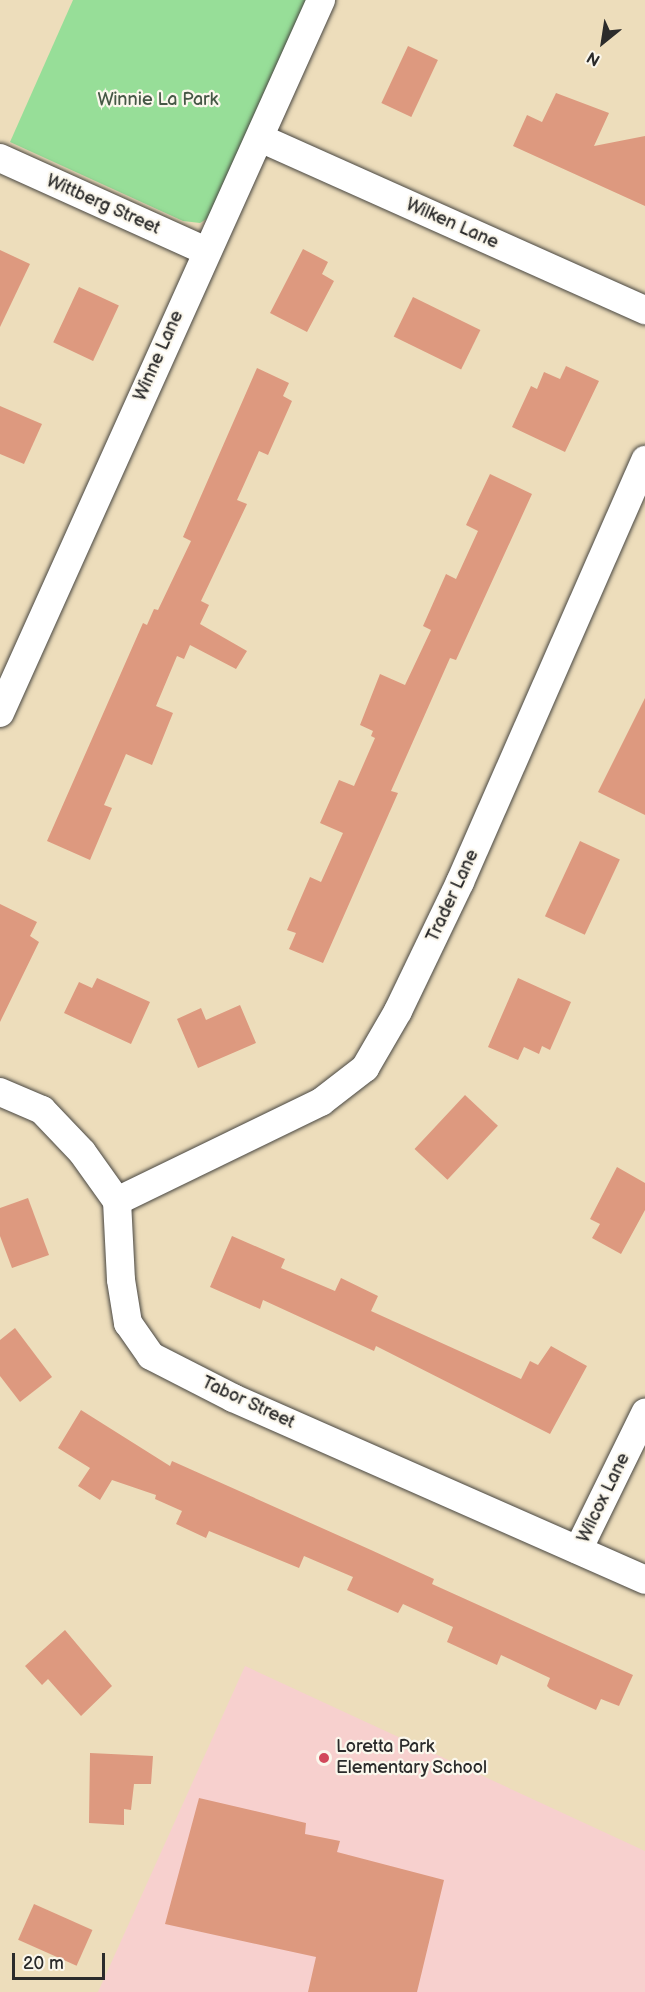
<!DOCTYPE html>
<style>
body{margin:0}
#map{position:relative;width:645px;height:1992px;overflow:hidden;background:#edddbb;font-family:"Balsamiq Sans",sans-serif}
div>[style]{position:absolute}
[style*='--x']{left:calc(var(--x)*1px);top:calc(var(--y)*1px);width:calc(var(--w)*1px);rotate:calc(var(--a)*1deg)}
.built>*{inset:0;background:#f7d0ce}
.green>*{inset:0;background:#97de98}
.building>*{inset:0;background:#dd997f;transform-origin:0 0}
.roads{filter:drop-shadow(0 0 2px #484641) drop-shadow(0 0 2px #484641)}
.minor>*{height:28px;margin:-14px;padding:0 14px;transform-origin:14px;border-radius:14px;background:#fff}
.dots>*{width:16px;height:16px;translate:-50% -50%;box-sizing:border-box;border:3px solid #fbf7ec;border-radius:50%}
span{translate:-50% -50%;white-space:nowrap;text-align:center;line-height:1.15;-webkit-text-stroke:4.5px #fbf7ec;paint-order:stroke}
.park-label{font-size:18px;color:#465846}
.street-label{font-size:18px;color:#2b2b2b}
.poi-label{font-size:18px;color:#2b2b2b}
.left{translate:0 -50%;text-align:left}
.north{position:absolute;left:573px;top:12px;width:60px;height:60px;-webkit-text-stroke:4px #fbf7ec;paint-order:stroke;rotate:210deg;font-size:16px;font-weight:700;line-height:24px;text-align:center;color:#2b2b2b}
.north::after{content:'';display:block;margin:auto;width:21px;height:27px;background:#2b2b2b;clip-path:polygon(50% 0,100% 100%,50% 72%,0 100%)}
.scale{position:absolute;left:12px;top:1953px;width:93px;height:27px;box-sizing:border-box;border:3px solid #2b2b2b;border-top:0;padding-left:8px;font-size:18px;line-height:21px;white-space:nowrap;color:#2b2b2b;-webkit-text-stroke:4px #fbf7ec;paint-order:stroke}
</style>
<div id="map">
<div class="built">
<i style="clip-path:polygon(245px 1666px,645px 1851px,645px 1992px,98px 1992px)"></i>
</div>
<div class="green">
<i style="clip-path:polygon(73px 0,312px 0,216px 213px,200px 223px,183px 221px,10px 142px)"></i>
</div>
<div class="building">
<i style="left:408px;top:46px;width:33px;height:63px;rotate:25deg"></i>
<i style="clip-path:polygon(556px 93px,609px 113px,594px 146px,645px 136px,645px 206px,513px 146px,527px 115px,542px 122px)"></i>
<i style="clip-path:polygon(303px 249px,328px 262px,322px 274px,334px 281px,307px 332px,270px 313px)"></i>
<i style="clip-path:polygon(0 250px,30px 264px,0 327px)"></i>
<i style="left:79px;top:287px;width:44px;height:61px;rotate:25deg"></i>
<i style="left:413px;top:297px;width:75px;height:44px;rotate:26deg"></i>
<i style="clip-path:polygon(566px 366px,599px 381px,565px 452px,512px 427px,531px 386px,537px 389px,544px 372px,560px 379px)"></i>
<i style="clip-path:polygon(257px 368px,289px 383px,283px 396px,292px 401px,268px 455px,259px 451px,237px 500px,247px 504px,201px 601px,209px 605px,200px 624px,247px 651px,236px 669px,190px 645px,184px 659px,177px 656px,156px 706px,173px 713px,152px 765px,126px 754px,104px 805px,112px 808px,90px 860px,47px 841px,143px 623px,147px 625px,154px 609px,158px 610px,191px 541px,183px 537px)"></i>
<i style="clip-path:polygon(0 406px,42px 424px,24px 464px,0 454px)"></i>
<i style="clip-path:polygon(490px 474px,532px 494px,456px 660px,450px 658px,391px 791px,398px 793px,323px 963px,289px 949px,296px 933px,287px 930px,310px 877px,321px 882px,343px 833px,320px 823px,339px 780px,354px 786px,375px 738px,371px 736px,373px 731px,360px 725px,380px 674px,405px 685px,431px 630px,423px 626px,446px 574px,456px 579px,478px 531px,466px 525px)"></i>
<i style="clip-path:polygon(645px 698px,645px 815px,598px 792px)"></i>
<i style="left:580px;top:841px;width:44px;height:83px;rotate:25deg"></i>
<i style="clip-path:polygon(0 904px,37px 922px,30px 936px,39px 942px,0 1022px)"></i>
<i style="clip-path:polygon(97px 978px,150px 1002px,131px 1044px,64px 1013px,79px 982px,92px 988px)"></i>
<i style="clip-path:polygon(518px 978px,571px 1002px,550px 1050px,542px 1046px,539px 1054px,524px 1047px,518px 1060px,488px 1047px)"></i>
<i style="clip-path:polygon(240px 1005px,256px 1043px,198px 1068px,177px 1019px,201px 1008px,206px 1020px)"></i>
<i style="left:465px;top:1095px;width:45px;height:74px;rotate:43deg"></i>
<i style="clip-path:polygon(617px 1167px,645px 1183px,645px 1210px,621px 1254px,592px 1238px,600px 1224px,590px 1219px)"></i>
<i style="clip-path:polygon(28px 1198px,49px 1255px,12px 1268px,0 1236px,0 1208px)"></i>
<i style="clip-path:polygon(232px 1236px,285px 1259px,281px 1268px,335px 1291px,341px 1278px,378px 1296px,371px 1311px,521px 1379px,530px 1361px,538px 1365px,551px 1346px,587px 1366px,550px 1434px,376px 1346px,374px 1351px,263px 1300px,260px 1309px,210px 1287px)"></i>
<i style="clip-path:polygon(15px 1328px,52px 1377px,20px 1402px,0 1376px,0 1340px)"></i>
<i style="clip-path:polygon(81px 1410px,170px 1466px,172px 1461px,371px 1550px,434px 1579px,432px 1584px,633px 1675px,619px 1706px,601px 1699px,596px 1710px,550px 1689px,547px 1686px,550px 1678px,501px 1655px,497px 1665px,447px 1642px,453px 1627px,403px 1604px,398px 1613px,347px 1590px,353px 1577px,304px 1556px,299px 1568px,209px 1531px,206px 1538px,176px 1524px,182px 1511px,155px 1499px,156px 1495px,112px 1480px,100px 1500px,78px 1486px,90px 1468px,58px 1448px)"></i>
<i style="clip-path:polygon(65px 1630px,112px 1686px,81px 1716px,48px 1679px,42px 1685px,25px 1666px)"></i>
<i style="clip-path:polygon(90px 1753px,153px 1756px,151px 1784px,134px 1784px,131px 1810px,124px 1809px,124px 1825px,89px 1823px)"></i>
<i style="clip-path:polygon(199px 1798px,306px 1823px,305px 1834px,340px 1841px,337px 1852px,444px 1880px,417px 1992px,308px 1992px,316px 1957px,165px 1924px)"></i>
<i style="left:34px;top:1904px;width:64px;height:39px;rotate:24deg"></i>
</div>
<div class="roads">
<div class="minor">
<i style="--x:260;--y:138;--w:422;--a:24.1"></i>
<i style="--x:0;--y:158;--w:226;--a:24.3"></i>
<i style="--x:0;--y:713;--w:782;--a:-65.76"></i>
<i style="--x:0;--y:1092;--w:46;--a:23.2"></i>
<i style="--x:42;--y:1110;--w:58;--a:46.4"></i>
<i style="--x:82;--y:1152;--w:60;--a:54.5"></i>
<i style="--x:117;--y:1201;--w:79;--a:87.1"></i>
<i style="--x:121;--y:1280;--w:44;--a:80.8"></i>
<i style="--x:128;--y:1323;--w:40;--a:55.1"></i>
<i style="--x:151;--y:1356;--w:92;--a:27.1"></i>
<i style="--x:233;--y:1398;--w:450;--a:23.8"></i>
<i style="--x:117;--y:1201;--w:227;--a:-25.9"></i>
<i style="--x:321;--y:1102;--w:56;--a:-37.7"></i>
<i style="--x:365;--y:1068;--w:66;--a:-59.9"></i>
<i style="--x:398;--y:1011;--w:143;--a:-64.3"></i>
<i style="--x:460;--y:882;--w:461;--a:-66.3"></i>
<i style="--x:578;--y:1550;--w:153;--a:-63.9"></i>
</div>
</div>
<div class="dots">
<i style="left:324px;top:1758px;background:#d1495b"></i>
</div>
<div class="park-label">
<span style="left:158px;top:100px">Winnie La Park</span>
</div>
<div class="street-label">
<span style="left:103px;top:205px;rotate:24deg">Wittberg Street</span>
<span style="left:452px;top:224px;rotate:24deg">Wilken Lane</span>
<span style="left:159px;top:356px;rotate:-66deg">Winne Lane</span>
<span style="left:453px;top:896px;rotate:-65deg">Trader Lane</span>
<span style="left:248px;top:1403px;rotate:25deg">Tabor Street</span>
<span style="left:604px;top:1498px;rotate:-64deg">Wilcox Lane</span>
</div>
<div class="poi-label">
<span class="left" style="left:336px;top:1758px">Loretta Park<br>Elementary School</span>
</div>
<div class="north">N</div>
<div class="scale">20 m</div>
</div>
